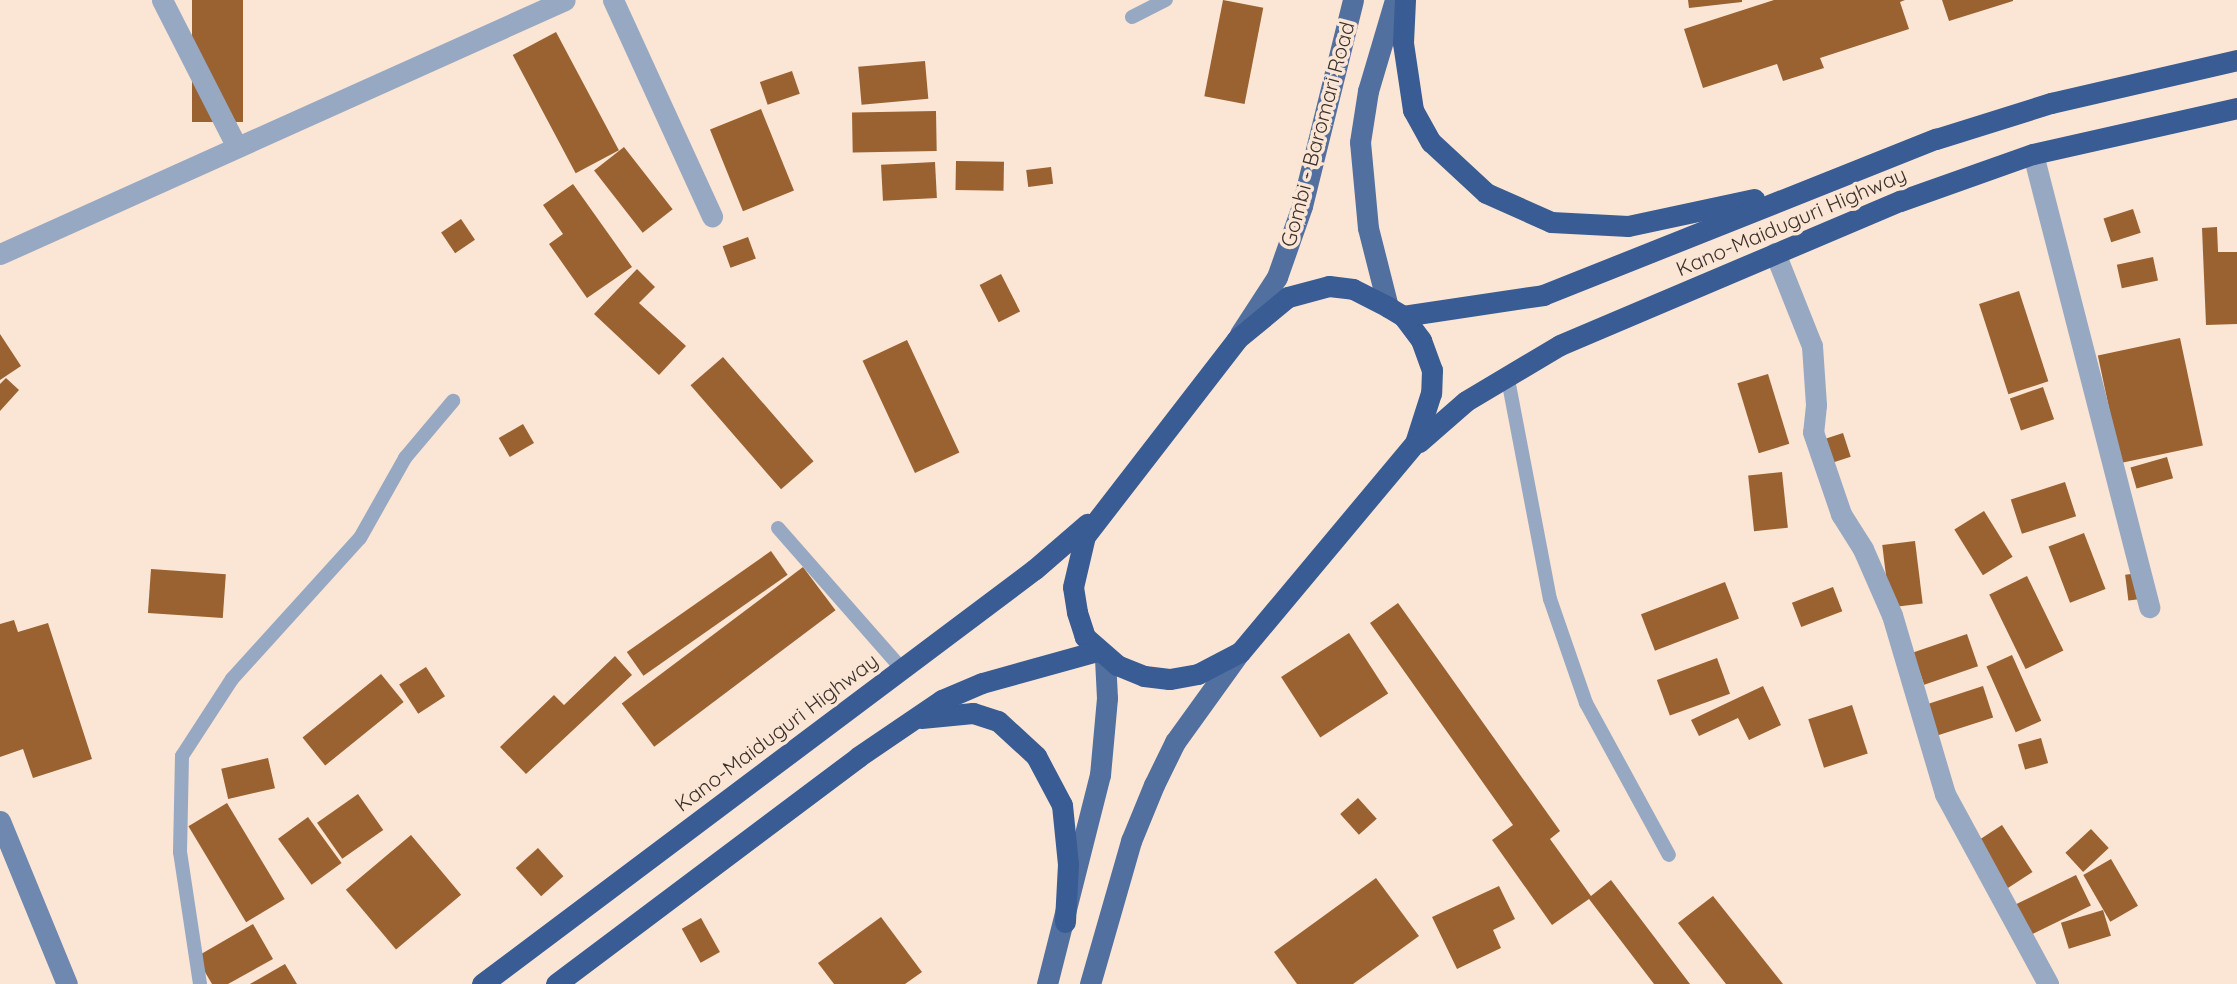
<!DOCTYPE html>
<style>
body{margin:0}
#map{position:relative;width:2237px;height:984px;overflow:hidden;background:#fbe5d4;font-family:Quicksand,sans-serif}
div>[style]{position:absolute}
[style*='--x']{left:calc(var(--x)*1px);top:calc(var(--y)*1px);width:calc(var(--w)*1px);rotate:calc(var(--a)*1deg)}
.building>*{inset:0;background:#9a6230;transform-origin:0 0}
.lane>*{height:14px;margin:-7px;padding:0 7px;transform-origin:7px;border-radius:7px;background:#97a8c3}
.street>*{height:21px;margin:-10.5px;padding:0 10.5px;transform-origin:10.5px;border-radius:10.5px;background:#97a8c3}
.secondary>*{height:21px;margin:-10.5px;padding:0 10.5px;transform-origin:10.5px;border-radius:10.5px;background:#6e88af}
.primary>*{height:21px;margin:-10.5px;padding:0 10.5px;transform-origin:10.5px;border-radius:10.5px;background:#5170a0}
.highway>*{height:21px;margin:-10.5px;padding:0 10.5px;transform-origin:10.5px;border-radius:10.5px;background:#385c93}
span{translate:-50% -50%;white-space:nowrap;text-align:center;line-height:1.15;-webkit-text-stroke:7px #fbe5d4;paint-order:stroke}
.street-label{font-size:21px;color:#3a312b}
</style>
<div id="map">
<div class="building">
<i style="left:192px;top:0;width:51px;height:122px"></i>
<i style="left:1223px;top:0;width:41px;height:98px;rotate:11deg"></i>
<i style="clip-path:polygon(1688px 0,1742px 0,1742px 2px,1689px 8px)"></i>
<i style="clip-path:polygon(1774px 0,1905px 0,1900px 2px,1909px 29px,1820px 58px,1824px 68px,1783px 81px,1777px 64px,1703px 88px,1684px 29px)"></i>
<i style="clip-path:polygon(1942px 0,2013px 0,2013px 1px,1949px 21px)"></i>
<i style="left:556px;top:32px;width:134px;height:49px;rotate:62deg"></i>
<i style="left:925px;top:61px;width:38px;height:67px;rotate:85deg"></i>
<i style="left:792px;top:71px;width:24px;height:34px;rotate:71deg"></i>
<i style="left:761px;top:109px;width:88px;height:55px;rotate:68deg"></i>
<i style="left:936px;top:111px;width:40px;height:84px;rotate:89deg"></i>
<i style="left:624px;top:147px;width:79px;height:38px;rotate:52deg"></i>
<i style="left:956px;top:161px;width:48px;height:29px;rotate:1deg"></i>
<i style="left:935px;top:162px;width:36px;height:54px;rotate:87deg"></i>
<i style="left:1051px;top:167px;width:17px;height:25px;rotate:83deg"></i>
<i style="clip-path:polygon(573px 184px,632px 267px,587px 298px,549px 244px,563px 234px,543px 205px)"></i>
<i style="left:2133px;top:209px;width:25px;height:31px;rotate:72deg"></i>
<i style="left:461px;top:219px;width:25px;height:24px;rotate:56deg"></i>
<i style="clip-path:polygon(2217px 227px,2218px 252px,2237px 252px,2237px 324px,2206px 325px,2202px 228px)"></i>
<i style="left:748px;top:237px;width:23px;height:27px;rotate:70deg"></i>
<i style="left:2153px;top:257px;width:24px;height:37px;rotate:78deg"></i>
<i style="clip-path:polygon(637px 269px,655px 287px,639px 303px,686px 346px,659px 375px,594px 314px)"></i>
<i style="left:1001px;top:274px;width:42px;height:24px;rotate:63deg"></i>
<i style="left:2019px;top:291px;width:95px;height:42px;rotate:72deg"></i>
<i style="clip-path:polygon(0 334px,21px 366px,0 380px)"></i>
<i style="left:2180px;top:338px;width:110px;height:84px;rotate:78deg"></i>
<i style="left:907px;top:340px;width:124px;height:49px;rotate:65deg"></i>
<i style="left:723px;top:357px;width:138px;height:43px;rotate:49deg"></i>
<i style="left:1768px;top:374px;width:73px;height:32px;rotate:73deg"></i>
<i style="clip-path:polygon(6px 378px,19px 390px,0 411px,0 384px)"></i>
<i style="left:2043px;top:387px;width:34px;height:35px;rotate:71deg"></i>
<i style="left:523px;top:424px;width:22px;height:28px;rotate:60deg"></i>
<i style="left:1843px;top:433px;width:25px;height:29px;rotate:72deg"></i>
<i style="left:2167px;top:457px;width:22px;height:38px;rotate:74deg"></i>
<i style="left:1782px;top:472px;width:56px;height:34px;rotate:84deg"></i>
<i style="left:2065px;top:482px;width:36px;height:57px;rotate:72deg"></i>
<i style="left:1984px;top:511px;width:54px;height:35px;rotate:58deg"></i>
<i style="left:2084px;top:533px;width:60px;height:38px;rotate:69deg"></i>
<i style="left:1915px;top:541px;width:63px;height:33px;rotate:83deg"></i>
<i style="left:771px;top:551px;width:29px;height:176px;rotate:55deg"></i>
<i style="left:803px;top:567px;width:54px;height:227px;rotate:53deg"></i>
<i style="left:151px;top:569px;width:75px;height:44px;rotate:4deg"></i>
<i style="left:2148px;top:572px;width:26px;height:23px;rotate:83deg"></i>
<i style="left:2027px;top:576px;width:83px;height:42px;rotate:64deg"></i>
<i style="left:1725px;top:582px;width:39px;height:90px;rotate:69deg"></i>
<i style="left:1833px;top:587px;width:26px;height:44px;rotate:69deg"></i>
<i style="clip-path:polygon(1398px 603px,1560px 831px,1550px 839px,1591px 896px,1611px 880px,1690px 984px,1654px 984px,1589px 899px,1552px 925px,1492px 840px,1513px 825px,1370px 623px)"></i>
<i style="clip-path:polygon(14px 620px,18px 632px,48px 623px,92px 759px,33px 778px,23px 749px,0 757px,0 624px)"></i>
<i style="left:1349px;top:633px;width:72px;height:81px;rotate:57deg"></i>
<i style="left:1967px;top:634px;width:34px;height:57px;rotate:71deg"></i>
<i style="left:2012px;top:655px;width:72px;height:28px;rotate:66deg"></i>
<i style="clip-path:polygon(615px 656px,632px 675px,526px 774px,500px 747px,554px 695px,564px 705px)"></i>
<i style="left:1717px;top:658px;width:38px;height:64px;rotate:70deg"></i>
<i style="left:426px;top:667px;width:35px;height:32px;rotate:57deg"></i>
<i style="left:381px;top:674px;width:36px;height:101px;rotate:51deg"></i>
<i style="clip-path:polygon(1763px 686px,1781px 725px,1749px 740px,1738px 718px,1699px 736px,1691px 720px)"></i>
<i style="left:1983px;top:686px;width:33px;height:58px;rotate:72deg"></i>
<i style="left:1852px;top:705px;width:51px;height:46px;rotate:72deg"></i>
<i style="left:2041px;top:738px;width:26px;height:24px;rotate:74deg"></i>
<i style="left:268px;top:758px;width:31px;height:48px;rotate:77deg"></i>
<i style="left:358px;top:794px;width:44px;height:50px;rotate:55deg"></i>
<i style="left:1358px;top:798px;width:28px;height:24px;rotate:48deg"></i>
<i style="left:227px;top:803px;width:112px;height:45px;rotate:59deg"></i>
<i style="left:308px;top:817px;width:57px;height:37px;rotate:54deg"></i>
<i style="left:2002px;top:825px;width:56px;height:38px;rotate:57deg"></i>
<i style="left:2091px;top:829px;width:26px;height:35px;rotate:47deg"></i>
<i style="left:411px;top:835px;width:78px;height:85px;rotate:50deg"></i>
<i style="left:538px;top:848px;width:38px;height:30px;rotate:48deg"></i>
<i style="left:2111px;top:859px;width:54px;height:32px;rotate:60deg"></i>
<i style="left:2076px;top:875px;width:34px;height:69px;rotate:64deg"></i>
<i style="clip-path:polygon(1376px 878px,1419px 936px,1353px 984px,1297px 984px,1274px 952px)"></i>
<i style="clip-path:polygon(1499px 886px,1515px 919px,1493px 930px,1501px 948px,1457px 969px,1432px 917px)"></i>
<i style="clip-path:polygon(1713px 896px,1783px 984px,1726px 984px,1678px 923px)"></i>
<i style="left:2103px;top:910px;width:27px;height:44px;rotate:73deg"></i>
<i style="clip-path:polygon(881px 917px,922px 972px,905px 984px,834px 984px,818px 963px)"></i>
<i style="left:701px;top:918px;width:39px;height:22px;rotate:61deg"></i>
<i style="clip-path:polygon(253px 924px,273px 959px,228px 984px,212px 984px,196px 957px)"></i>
<i style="clip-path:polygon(285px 964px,297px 984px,250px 984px)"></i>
</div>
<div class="lane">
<i style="--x:1132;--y:17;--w:38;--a:-27"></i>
<i style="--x:1507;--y:374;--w:229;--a:79.2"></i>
<i style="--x:1550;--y:599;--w:110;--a:70.9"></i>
<i style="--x:1586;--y:703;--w:173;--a:61.4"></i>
<i style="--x:778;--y:528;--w:186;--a:48.7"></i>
<i style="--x:200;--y:984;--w:134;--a:-98.6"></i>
<i style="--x:180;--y:852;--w:96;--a:-88.8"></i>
<i style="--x:182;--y:756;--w:92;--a:-57"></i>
<i style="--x:232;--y:679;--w:190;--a:-47.8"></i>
<i style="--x:360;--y:538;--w:92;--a:-60.6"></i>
<i style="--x:405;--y:458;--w:75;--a:-49.9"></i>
</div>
<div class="street">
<i style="--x:162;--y:0;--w:165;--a:63"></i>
<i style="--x:613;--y:0;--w:238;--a:65.4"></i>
<i style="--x:2033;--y:154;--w:468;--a:75.6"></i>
<i style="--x:1775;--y:253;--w:100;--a:68.3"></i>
<i style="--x:1812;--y:346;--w:59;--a:86.1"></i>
<i style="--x:1816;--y:405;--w:27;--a:96"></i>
<i style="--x:1813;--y:432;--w:87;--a:71.1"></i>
<i style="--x:1841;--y:514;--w:41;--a:57.8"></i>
<i style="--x:1863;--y:549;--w:72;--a:66.3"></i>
<i style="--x:1892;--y:615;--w:187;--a:73.5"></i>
<i style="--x:1945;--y:794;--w:216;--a:61.5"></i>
<i style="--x:0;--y:254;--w:619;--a:-24.21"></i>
</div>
<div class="secondary">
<i style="--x:0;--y:821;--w:176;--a:67.7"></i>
</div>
<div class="primary">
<i style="--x:1388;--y:307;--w:81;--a:-104.2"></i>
<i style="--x:1368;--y:228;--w:86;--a:-95.3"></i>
<i style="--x:1360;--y:142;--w:52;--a:-81.1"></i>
<i style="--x:1368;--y:91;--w:95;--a:-73.5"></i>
<i style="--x:1240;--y:334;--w:68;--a:-57"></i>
<i style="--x:1277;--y:277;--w:75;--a:-70.6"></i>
<i style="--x:1302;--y:206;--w:212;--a:-76.1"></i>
<i style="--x:1047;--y:984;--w:216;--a:-75.8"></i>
<i style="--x:1100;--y:775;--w:77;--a:-84.8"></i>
<i style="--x:1107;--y:698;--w:40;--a:-92.9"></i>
<i style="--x:1090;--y:984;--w:149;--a:-74"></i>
<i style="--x:1131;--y:841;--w:61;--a:-67.7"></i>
<i style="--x:1154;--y:785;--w:48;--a:-64"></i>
<i style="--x:1175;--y:742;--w:111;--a:-54.2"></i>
</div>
<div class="highway">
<i style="--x:1405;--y:0;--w:43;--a:92.7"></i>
<i style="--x:1403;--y:43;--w:68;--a:81.5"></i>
<i style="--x:1413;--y:110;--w:37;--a:61"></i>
<i style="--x:1431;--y:142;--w:75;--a:42.8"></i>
<i style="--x:1486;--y:193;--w:71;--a:24"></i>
<i style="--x:1551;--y:222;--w:77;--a:3"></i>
<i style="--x:1628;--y:226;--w:129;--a:-12.1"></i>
<i style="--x:1329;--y:286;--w:24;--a:7"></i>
<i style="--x:1353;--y:289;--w:39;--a:27"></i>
<i style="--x:1388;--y:307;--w:17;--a:31"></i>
<i style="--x:1403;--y:316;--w:30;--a:53"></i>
<i style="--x:1421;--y:340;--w:32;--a:70"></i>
<i style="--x:1432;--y:370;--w:23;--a:92"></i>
<i style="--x:1431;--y:393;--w:52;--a:107.7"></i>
<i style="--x:1415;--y:443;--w:273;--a:129.9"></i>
<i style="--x:1240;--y:652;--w:47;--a:152.4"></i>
<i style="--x:1198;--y:674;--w:29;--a:170"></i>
<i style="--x:1169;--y:679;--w:25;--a:-173"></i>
<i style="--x:1144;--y:676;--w:29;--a:-158"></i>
<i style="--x:1117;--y:665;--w:43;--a:-138.8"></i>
<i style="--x:1085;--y:637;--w:26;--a:-108"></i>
<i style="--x:1077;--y:612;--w:25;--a:-99"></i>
<i style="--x:1073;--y:587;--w:52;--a:-76.8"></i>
<i style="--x:1085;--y:536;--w:249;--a:-52.3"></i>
<i style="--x:1237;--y:339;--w:66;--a:-39.5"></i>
<i style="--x:1288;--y:297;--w:42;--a:-15"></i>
<i style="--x:1403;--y:316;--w:142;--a:-8.5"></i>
<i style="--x:1543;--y:295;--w:423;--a:-21.7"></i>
<i style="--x:1936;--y:139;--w:121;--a:-17.4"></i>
<i style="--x:2051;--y:103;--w:191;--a:-13"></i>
<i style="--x:1419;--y:442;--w:62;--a:-41.1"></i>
<i style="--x:1466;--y:401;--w:109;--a:-30.8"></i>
<i style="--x:1560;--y:345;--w:369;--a:-23"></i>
<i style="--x:1900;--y:201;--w:141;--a:-19.5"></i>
<i style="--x:2033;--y:154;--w:209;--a:-12.7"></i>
<i style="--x:921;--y:718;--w:52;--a:-5.5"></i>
<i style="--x:973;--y:713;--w:26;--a:18"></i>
<i style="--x:998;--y:721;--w:52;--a:42.6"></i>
<i style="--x:1036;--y:756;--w:55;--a:62"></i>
<i style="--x:1062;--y:805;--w:59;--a:84.2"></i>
<i style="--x:1068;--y:864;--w:58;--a:93"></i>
<i style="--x:482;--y:984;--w:691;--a:-36.89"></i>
<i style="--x:1035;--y:569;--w:69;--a:-40.9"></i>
<i style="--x:556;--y:984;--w:378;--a:-36.9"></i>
<i style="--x:858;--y:757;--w:102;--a:-34.2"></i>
<i style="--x:942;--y:700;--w:43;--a:-23"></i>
<i style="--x:982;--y:683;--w:119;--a:-15.5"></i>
</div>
<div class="street-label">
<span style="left:1317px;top:134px;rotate:-75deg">Gombi - Baromari Road</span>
<span style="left:1791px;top:221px;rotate:-23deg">Kano-Maiduguri Highway</span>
<span style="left:776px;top:732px;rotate:-37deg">Kano-Maiduguri Highway</span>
</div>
</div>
